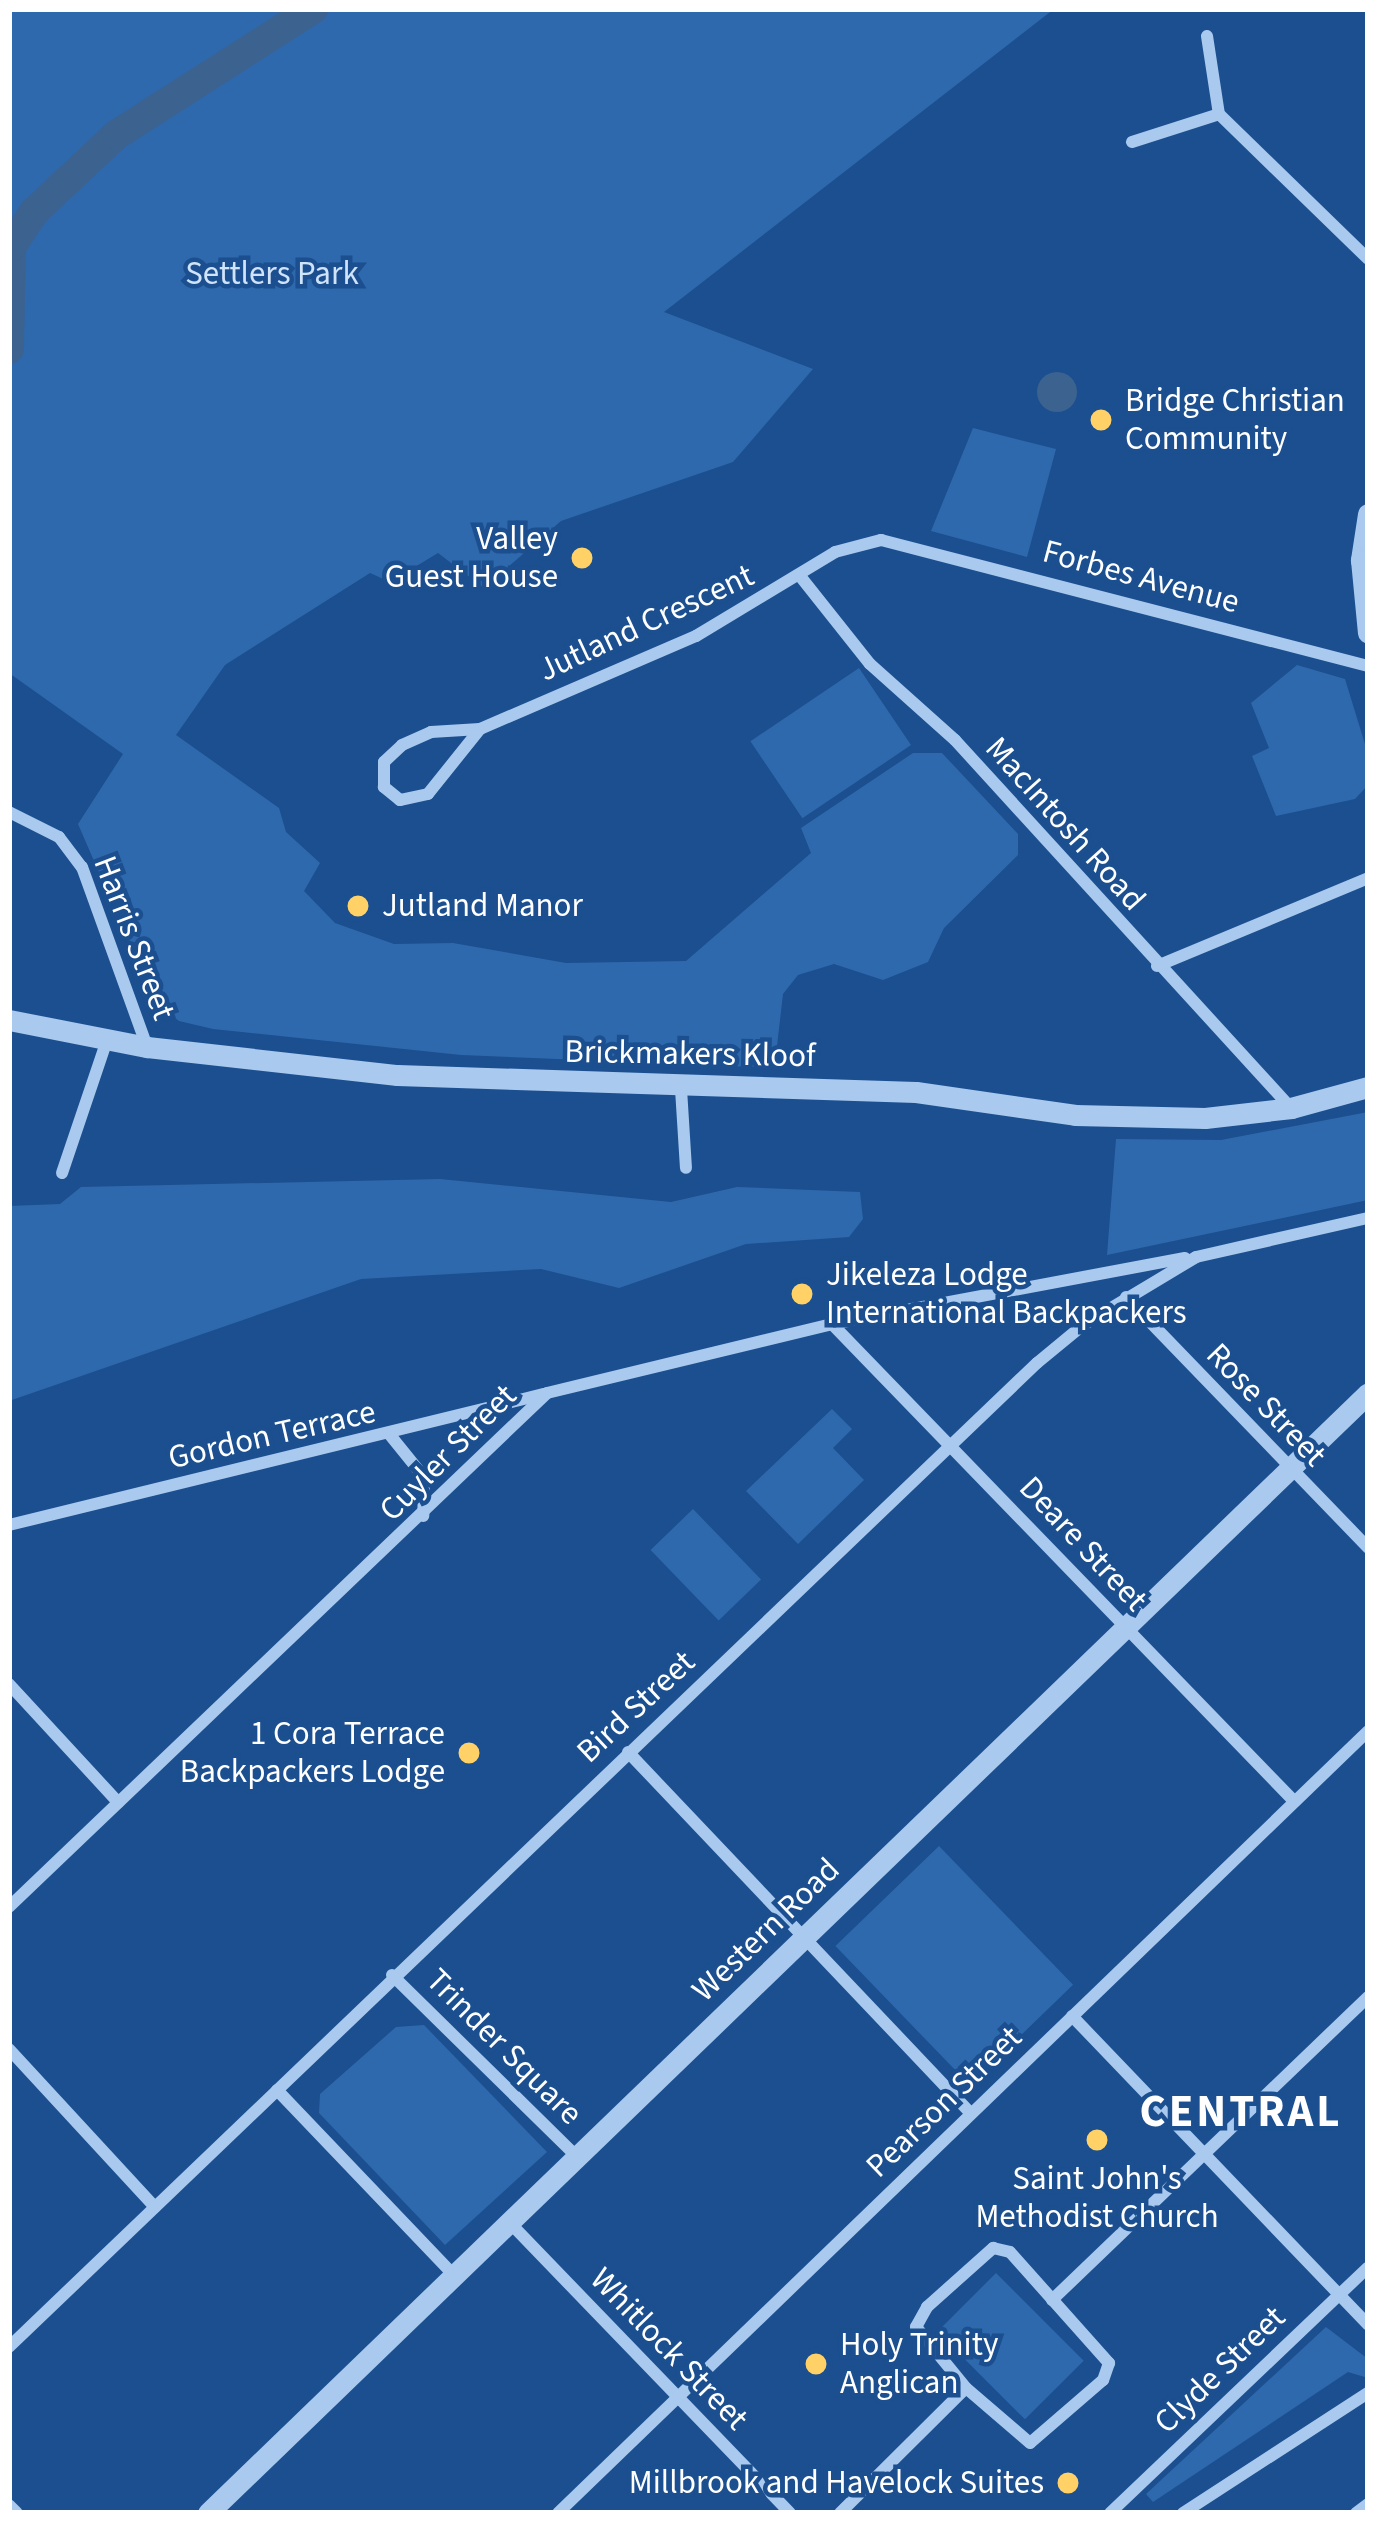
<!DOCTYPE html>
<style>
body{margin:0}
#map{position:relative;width:1377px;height:2522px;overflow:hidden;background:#1b4f8f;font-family:"Source Sans 3",sans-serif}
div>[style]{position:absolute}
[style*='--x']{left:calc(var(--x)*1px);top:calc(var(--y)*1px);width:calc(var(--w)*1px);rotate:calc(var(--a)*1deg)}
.green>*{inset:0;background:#2e69ad;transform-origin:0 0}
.water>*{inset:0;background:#3c6290}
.round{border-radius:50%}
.river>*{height:30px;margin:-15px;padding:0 15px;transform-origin:15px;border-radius:15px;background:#3c6290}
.minor>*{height:12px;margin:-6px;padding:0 6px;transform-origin:6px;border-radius:6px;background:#a9c9ee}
.tertiary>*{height:21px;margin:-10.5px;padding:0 10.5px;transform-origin:10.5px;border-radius:10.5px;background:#a9c9ee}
.dots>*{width:33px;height:33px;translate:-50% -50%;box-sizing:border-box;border:6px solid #1b4f8f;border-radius:50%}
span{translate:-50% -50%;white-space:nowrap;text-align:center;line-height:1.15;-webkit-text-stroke:9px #1b4f8f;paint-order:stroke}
.park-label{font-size:33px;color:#cfe3fa}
.poi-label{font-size:33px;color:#fff}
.left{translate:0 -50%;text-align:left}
.right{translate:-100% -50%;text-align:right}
.street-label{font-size:33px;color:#fff}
.district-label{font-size:45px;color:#fff;font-weight:700;letter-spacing:3px}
.frame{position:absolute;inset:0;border:12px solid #fff;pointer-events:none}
</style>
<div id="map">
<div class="green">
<i style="clip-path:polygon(9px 9px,1054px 9px,664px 312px,813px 369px,733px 462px,561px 521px,484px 588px,438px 553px,390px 582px,370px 573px,225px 665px,176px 735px,279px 808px,286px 832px,320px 863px,304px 891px,335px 923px,394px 944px,453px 943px,566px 963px,686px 961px,811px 853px,801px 828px,913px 753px,942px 753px,1018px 834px,1018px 855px,944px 928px,928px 962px,883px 980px,834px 964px,798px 975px,783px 994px,777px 1046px,753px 1067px,461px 1055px,213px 1029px,179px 1021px,155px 1002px,78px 824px,123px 754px,9px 673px)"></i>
<i style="clip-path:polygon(973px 428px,1056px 449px,1027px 557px,931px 531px)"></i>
<i style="clip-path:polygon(1297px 665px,1345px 679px,1368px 754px,1368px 785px,1355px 799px,1276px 816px,1252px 756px,1269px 748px,1251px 703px)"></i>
<i style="left:859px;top:668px;width:93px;height:131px;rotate:56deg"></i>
<i style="clip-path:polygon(1368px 1112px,1368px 1200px,1107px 1255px,1116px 1139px,1221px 1140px)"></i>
<i style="clip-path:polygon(440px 1179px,671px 1202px,737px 1187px,860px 1192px,863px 1219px,849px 1237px,746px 1244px,619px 1288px,541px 1269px,361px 1279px,9px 1401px,9px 1206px,60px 1204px,81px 1187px)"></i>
<i style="clip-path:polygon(832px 1409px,852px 1429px,833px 1448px,864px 1480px,798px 1544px,746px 1491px)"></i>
<i style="left:693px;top:1509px;width:98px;height:59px;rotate:46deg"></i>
<i style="left:939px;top:1846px;width:193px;height:144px;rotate:46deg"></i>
<i style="clip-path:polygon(424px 2025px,547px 2152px,445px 2245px,319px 2113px,320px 2094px,396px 2027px)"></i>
<i style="left:996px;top:2273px;width:124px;height:83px;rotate:45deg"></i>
<i style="clip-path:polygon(1326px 2327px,1368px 2359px,1368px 2378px,1348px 2372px,1153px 2502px,1146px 2494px)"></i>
</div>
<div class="water">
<i class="round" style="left:1037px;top:372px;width:40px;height:40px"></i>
</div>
<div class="river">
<i style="--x:9;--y:349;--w:102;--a:-88.9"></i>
<i style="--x:11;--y:247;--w:42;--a:-56.7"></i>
<i style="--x:34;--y:212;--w:112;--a:-43.2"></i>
<i style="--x:116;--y:135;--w:234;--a:-32.6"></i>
</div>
<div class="minor">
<i style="--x:1207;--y:36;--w:79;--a:81.3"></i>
<i style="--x:1132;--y:142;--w:91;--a:-17.8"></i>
<i style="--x:1219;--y:114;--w:208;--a:44.2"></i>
<i style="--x:800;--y:576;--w:112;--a:51.5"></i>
<i style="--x:870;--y:664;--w:114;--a:41.8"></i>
<i style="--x:955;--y:740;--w:498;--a:47.6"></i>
<i style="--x:480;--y:729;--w:83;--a:128.7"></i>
<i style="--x:428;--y:794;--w:29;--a:168"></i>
<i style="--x:400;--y:800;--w:21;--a:-141"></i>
<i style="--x:384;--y:787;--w:25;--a:-90"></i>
<i style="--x:384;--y:762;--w:25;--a:-43"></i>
<i style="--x:402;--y:745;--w:32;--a:-24"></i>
<i style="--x:431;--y:732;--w:49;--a:-3.5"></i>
<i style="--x:480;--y:729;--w:235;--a:-23.3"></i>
<i style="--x:696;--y:636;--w:162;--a:-31.1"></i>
<i style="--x:835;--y:552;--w:48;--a:-14.6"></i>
<i style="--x:881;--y:540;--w:503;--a:14.51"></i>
<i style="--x:9;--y:812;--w:56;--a:26.6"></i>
<i style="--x:59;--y:837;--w:38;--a:53"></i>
<i style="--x:82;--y:867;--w:191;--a:70.1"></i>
<i style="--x:1157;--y:966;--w:229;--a:-22.6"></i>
<i style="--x:681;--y:1089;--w:79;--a:86.4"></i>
<i style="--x:62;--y:1173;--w:140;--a:-71.3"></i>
<i style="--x:1126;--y:1297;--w:349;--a:46"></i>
<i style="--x:832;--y:1324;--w:664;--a:45.92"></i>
<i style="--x:390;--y:1435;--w:54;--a:51"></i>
<i style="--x:424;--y:1477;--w:39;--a:91"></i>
<i style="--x:9;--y:1525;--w:551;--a:-13.76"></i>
<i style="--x:9;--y:1684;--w:161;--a:47.3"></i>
<i style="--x:628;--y:1752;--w:497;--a:46.5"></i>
<i style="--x:9;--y:1907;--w:744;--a:-43.69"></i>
<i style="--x:547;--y:1393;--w:293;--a:-13.6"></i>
<i style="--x:832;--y:1324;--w:359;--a:-10.6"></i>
<i style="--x:392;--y:1975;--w:260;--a:44.5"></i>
<i style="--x:1072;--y:2016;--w:428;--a:46.2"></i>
<i style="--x:9;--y:2049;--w:215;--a:47.3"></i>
<i style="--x:277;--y:2090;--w:257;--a:46.3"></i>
<i style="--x:510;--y:2223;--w:403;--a:46"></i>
<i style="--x:993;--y:2248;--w:17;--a:13"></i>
<i style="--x:1010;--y:2252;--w:149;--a:48.3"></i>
<i style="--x:1109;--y:2363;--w:18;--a:109"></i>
<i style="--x:1103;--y:2380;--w:96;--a:139.2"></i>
<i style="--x:1030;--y:2443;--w:84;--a:-139.3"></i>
<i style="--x:966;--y:2388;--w:79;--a:-129.3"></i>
<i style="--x:916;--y:2327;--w:23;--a:-61"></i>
<i style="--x:927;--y:2307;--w:89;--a:-41.8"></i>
<i style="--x:1052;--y:2300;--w:438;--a:-43.8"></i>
<i style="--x:9;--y:2347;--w:1423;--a:-43.75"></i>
<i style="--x:1037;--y:1363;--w:60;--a:-39.6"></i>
<i style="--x:1083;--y:1325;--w:132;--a:-31"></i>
<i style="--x:1196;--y:1257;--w:176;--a:-12.8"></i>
<i style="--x:9;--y:2505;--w:11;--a:45"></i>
<i style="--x:558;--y:2513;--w:1126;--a:-43.99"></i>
<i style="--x:840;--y:2513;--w:177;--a:-44.8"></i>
<i style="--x:1110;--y:2513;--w:356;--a:-43.6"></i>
<i style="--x:1183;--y:2513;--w:221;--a:-33"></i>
<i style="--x:1356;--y:2513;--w:15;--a:-37"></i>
</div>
<div class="tertiary">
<i style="--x:1368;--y:514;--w:47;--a:98.7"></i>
<i style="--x:1361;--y:560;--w:73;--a:84.5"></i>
<i style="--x:9;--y:1020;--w:141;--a:11.1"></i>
<i style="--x:147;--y:1047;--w:252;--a:6.4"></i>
<i style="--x:397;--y:1075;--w:519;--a:1.88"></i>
<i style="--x:916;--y:1092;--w:161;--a:8.2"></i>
<i style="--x:1075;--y:1115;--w:130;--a:1.3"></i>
<i style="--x:1205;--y:1118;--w:87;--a:-6.6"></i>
<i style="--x:1291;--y:1108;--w:80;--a:-15.3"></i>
<i style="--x:208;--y:2513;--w:1612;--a:-43.99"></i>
</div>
<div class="dots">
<i style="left:1101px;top:420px;background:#ffd166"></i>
<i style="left:582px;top:558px;background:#ffd166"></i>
<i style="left:358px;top:906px;background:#ffd166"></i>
<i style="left:802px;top:1294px;background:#ffd166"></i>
<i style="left:469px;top:1753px;background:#ffd166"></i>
<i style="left:1097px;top:2140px;background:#ffd166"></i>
<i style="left:816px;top:2364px;background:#ffd166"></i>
<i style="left:1068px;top:2483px;background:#ffd166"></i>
</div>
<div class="park-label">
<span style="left:272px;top:274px">Settlers Park</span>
</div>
<div class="poi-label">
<span class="left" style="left:1125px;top:420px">Bridge Christian<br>Community</span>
<span class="right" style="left:558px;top:558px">Valley<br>Guest House</span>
<span class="left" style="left:382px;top:906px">Jutland Manor</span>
<span class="left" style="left:826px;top:1294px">Jikeleza Lodge<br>International Backpackers</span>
<span class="right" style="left:445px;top:1753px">1 Cora Terrace<br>Backpackers Lodge</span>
<span style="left:1097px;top:2198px">Saint John's<br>Methodist Church</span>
<span class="left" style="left:840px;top:2364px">Holy Trinity<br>Anglican</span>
<span class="right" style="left:1044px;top:2483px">Millbrook and Havelock Suites</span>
</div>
<div class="street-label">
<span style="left:1141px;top:577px;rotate:15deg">Forbes Avenue</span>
<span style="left:646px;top:623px;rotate:-25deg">Jutland Crescent</span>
<span style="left:1065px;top:824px;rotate:48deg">MacIntosh Road</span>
<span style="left:134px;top:938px;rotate:69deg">Harris Street</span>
<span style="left:690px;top:1054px;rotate:1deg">Brickmakers Kloof</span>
<span style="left:1266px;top:1405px;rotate:46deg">Rose Street</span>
<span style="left:272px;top:1435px;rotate:-13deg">Gordon Terrace</span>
<span style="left:448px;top:1453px;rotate:-45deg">Cuyler Street</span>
<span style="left:1083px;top:1544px;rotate:47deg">Deare Street</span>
<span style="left:636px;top:1707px;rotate:-43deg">Bird Street</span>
<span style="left:766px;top:1930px;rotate:-44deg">Western Road</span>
<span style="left:504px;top:2047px;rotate:45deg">Trinder Square</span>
<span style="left:944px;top:2102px;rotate:-44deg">Pearson Street</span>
<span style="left:669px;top:2349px;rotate:46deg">Whitlock Street</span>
<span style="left:1220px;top:2370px;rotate:-44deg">Clyde Street</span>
</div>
<div class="district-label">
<span style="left:1241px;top:2113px">CENTRAL</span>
</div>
<div class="frame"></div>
</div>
